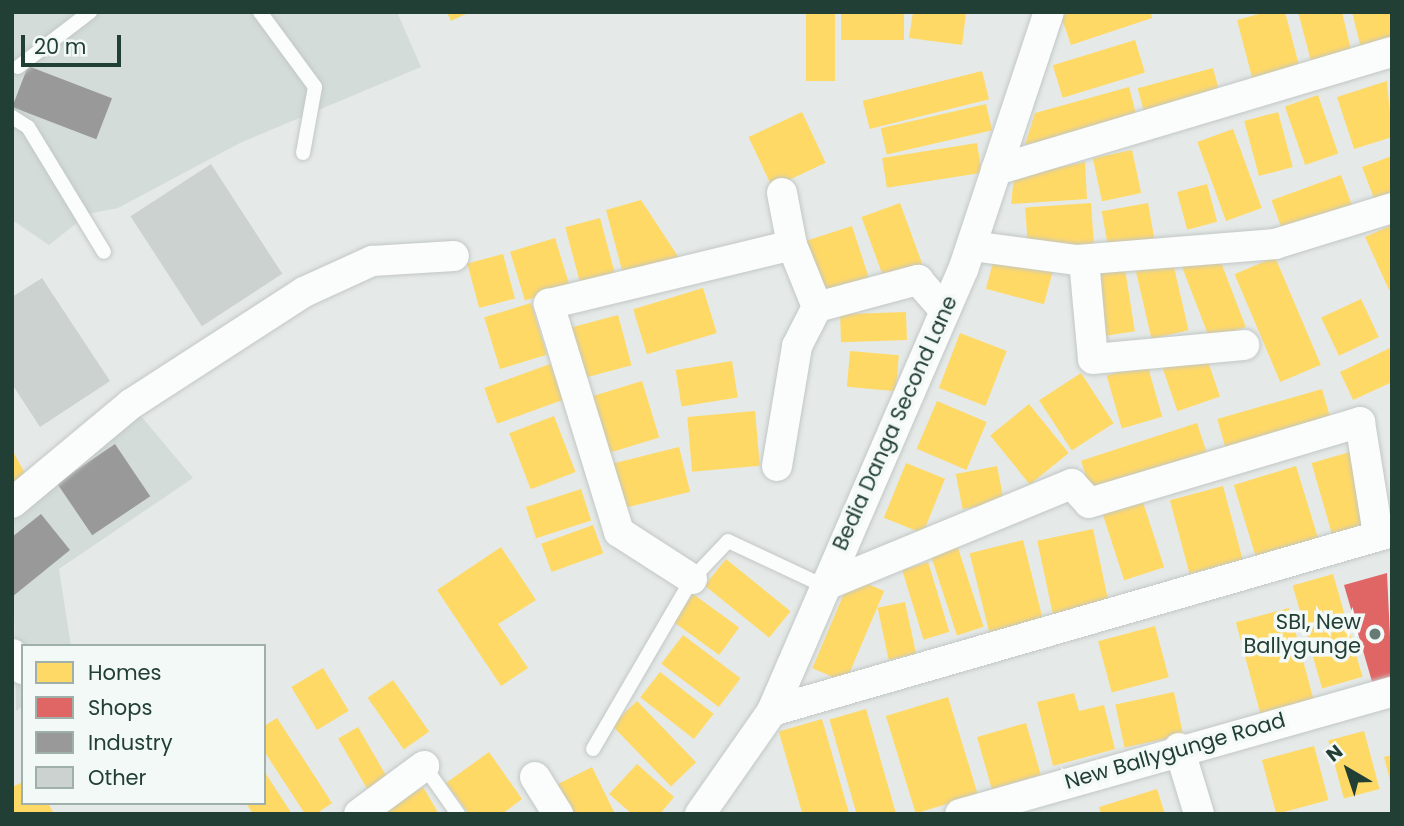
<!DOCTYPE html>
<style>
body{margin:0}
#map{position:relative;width:1404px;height:826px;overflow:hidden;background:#e5eae8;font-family:Poppins,sans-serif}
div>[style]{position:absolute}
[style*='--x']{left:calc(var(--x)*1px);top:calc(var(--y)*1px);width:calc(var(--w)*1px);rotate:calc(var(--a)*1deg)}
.built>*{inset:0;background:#d3dcd8}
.homes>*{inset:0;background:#ffd966;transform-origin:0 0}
.shops>*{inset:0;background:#e06666}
.industry>*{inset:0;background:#999;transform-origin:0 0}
.building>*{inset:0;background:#ccd2cf;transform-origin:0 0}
.roads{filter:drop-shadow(0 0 2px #c2c7c5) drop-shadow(0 0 2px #c2c7c5)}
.service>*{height:14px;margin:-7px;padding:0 7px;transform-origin:7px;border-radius:7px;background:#fbfcfc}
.minor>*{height:30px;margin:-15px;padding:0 15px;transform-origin:15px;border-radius:15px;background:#fbfcfc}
.dots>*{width:19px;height:19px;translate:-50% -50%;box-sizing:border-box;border:4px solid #f3f9f6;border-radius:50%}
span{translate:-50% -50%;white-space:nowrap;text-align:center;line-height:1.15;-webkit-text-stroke:7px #f3f9f6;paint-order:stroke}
.street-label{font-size:21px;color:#223f36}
.poi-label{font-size:21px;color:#223f36}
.right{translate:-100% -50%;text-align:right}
.frame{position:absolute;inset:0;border:14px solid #223f36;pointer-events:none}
.legend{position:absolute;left:21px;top:644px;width:245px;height:161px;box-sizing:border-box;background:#f3f9f6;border:2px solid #9fafa9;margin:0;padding:9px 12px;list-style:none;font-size:21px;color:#223f36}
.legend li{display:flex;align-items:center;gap:14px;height:35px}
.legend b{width:35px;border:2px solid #9fafa9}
.north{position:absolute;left:1313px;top:735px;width:70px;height:70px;-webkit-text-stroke:5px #f3f9f6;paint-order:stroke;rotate:321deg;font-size:19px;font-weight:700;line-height:28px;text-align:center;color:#223f36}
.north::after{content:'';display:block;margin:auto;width:24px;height:32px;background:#223f36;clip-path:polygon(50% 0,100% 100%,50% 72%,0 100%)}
.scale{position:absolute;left:21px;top:35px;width:100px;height:32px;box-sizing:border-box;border:4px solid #223f36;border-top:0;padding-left:9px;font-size:21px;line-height:24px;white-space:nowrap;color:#223f36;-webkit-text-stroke:5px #f3f9f6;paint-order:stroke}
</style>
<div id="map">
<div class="built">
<i style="clip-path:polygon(12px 12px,397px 12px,421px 67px,240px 143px,118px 208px,88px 214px,49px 245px,12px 220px)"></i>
<i style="clip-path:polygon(131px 404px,193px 478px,59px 569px,71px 646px,23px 646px,23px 706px,16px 711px,12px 509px)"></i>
</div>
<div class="homes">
<i style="clip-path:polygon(447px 12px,470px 12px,451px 21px)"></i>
<i style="left:806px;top:12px;width:29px;height:69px"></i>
<i style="left:841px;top:12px;width:63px;height:28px"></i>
<i style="clip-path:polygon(913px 12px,966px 13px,962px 45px,909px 38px)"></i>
<i style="clip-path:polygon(1073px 12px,1151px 12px,1152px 18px,1071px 45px,1061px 16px)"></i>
<i style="clip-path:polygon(1266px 12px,1285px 12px,1300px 69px,1253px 81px,1237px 20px)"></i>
<i style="clip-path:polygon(1298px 12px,1342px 12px,1351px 50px,1311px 61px)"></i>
<i style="clip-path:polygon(1352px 12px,1392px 12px,1392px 45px,1362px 52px)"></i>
<i style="left:1135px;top:40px;width:34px;height:86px;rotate:73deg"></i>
<i style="left:1213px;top:68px;width:34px;height:78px;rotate:75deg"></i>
<i style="left:982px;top:71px;width:29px;height:123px;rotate:76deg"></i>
<i style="clip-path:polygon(1387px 81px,1392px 137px,1354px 149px,1337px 97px)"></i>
<i style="clip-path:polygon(1129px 87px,1137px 118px,1025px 145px,1035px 113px)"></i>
<i style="left:1318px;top:95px;width:62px;height:35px;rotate:71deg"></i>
<i style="left:986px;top:104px;width:27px;height:108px;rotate:77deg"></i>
<i style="left:802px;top:112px;width:56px;height:59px;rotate:65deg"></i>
<i style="left:1278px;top:112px;width:57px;height:35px;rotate:75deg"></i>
<i style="left:1233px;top:129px;width:84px;height:38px;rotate:70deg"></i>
<i style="left:977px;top:143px;width:30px;height:96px;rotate:81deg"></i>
<i style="left:1132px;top:150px;width:44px;height:40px;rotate:78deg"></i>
<i style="clip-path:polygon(1392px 156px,1392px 194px,1375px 201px,1362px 167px)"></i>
<i style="clip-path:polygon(1085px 162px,1087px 199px,1011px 204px,1014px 177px)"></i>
<i style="left:1341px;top:175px;width:37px;height:74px;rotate:70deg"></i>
<i style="left:1207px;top:184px;width:39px;height:31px;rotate:75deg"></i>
<i style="clip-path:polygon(641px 200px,681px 261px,622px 270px,606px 210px)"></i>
<i style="left:900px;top:203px;width:66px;height:41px;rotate:70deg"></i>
<i style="left:1091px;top:203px;width:41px;height:66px;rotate:86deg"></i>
<i style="left:1148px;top:203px;width:36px;height:47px;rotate:80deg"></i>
<i style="left:600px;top:218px;width:61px;height:36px;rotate:75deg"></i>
<i style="clip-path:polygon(1392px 225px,1392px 289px,1389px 290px,1365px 237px)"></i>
<i style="left:852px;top:226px;width:57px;height:48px;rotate:72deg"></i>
<i style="left:555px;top:238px;width:51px;height:47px;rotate:73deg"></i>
<i style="left:1217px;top:252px;width:80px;height:38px;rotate:69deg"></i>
<i style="left:503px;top:254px;width:46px;height:37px;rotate:75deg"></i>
<i style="left:995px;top:255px;width:60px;height:35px;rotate:15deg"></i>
<i style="left:1275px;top:257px;width:117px;height:44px;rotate:67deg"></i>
<i style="left:1173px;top:263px;width:69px;height:38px;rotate:77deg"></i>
<i style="left:1125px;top:269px;width:63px;height:36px;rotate:81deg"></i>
<i style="left:703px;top:288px;width:47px;height:73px;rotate:73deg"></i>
<i style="left:1361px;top:299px;width:42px;height:44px;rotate:65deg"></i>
<i style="left:531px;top:303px;width:54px;height:49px;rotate:73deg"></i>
<i style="left:906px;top:312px;width:28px;height:66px;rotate:88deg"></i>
<i style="left:618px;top:315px;width:52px;height:55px;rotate:75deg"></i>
<i style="left:960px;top:333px;width:50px;height:59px;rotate:21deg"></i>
<i style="clip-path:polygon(1390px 348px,1392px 382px,1353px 400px,1340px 372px)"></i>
<i style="left:850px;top:351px;width:49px;height:36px;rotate:5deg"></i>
<i style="left:1205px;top:353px;width:46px;height:45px;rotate:71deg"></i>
<i style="left:732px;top:361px;width:37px;height:57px;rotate:81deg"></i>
<i style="left:550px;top:364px;width:38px;height:70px;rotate:70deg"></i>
<i style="left:1147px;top:364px;width:55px;height:42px;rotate:74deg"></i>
<i style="left:1081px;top:373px;width:60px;height:50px;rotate:57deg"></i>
<i style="left:642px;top:381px;width:59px;height:59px;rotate:73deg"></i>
<i style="left:1322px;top:389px;width:40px;height:109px;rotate:74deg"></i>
<i style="left:937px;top:401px;width:54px;height:52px;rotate:23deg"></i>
<i style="left:1029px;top:404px;width:63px;height:50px;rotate:51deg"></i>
<i style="left:755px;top:411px;width:55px;height:68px;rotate:85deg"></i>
<i style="left:554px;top:416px;width:60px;height:48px;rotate:69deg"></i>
<i style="left:1197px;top:423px;width:40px;height:122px;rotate:72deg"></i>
<i style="left:679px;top:447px;width:46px;height:70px;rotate:76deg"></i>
<i style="clip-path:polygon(12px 450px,26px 475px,12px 483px)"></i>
<i style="left:1350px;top:452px;width:77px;height:40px;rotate:74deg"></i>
<i style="left:906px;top:463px;width:42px;height:59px;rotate:22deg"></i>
<i style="left:997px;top:466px;width:36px;height:42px;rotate:79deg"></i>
<i style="left:1296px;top:466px;width:78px;height:65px;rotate:73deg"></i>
<i style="left:1223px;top:486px;width:76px;height:55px;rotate:75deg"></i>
<i style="left:581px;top:489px;width:33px;height:58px;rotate:72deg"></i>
<i style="left:1140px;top:493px;width:78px;height:42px;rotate:72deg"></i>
<i style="left:593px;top:525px;width:30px;height:55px;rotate:70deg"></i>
<i style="left:1093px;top:529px;width:75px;height:57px;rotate:78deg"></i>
<i style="left:1023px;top:540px;width:81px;height:55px;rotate:76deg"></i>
<i style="left:957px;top:545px;width:86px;height:28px;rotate:72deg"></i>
<i style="clip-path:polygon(501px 547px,536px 600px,498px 624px,528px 668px,501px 686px,437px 590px)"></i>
<i style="left:726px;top:559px;width:83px;height:34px;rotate:39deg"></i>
<i style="left:928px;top:562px;width:73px;height:27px;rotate:73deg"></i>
<i style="left:1333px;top:574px;width:107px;height:42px;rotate:74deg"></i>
<i style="left:851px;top:577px;width:36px;height:99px;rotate:23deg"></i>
<i style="left:693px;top:594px;width:57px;height:34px;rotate:36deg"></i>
<i style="left:905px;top:602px;width:53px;height:28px;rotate:78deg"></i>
<i style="left:1289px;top:608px;width:95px;height:55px;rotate:75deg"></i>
<i style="left:1155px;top:626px;width:53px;height:59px;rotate:75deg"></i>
<i style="left:683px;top:635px;width:72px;height:36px;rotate:37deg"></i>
<i style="left:323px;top:668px;width:50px;height:37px;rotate:59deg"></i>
<i style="left:660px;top:672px;width:68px;height:32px;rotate:38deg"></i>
<i style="left:393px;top:680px;width:63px;height:31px;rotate:55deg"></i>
<i style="left:1174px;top:692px;width:44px;height:60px;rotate:78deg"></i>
<i style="clip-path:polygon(1074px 693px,1079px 711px,1104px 705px,1115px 749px,1053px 766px,1037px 702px)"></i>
<i style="left:948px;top:697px;width:102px;height:65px;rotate:73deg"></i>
<i style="left:637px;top:701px;width:85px;height:35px;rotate:46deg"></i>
<i style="left:866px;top:709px;width:109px;height:38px;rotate:74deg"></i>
<i style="clip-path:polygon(277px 718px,332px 803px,316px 814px,305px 814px,264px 751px,264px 726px)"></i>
<i style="left:822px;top:719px;width:99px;height:45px;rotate:74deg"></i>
<i style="left:1026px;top:723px;width:54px;height:51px;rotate:74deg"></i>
<i style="left:358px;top:727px;width:58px;height:23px;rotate:60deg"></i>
<i style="left:1364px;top:731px;width:60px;height:37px;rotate:75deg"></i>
<i style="left:1314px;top:746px;width:56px;height:54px;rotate:75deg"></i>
<i style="clip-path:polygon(489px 752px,522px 799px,502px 814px,469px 814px,446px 783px)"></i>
<i style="clip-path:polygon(1392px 755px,1392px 784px,1391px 784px,1384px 757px)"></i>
<i style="clip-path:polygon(637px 764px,674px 797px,660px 814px,632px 814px,609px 794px)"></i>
<i style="clip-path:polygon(592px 767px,615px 814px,573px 814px,558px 784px)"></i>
<i style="clip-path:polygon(264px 771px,292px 814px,253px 814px,246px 803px,264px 803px)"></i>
<i style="clip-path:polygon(23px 782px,23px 803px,48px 803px,53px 812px,12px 814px,12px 787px)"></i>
<i style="clip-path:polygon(423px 787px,439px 814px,380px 814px)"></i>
<i style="clip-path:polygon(1157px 789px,1165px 814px,1101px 814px,1099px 807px)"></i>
</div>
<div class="shops">
<i style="clip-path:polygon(1387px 573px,1392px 680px,1373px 685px,1344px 585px)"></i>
</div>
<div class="industry">
<i style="left:28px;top:66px;width:90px;height:44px;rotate:21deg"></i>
<i style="left:115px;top:444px;width:63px;height:70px;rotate:56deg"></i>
<i style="clip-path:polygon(41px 514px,70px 550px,12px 597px,12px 537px)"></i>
</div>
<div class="building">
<i style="left:211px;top:164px;width:131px;height:96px;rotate:57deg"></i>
<i style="clip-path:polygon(42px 278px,110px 381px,40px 427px,12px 384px,12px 297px)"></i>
</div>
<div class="roads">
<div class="service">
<i style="--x:260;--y:12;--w:93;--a:53.7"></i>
<i style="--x:315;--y:87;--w:67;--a:100.3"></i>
<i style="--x:18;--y:67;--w:91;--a:-37.4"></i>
<i style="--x:12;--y:117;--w:19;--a:32"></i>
<i style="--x:28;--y:127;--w:146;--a:58.7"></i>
<i style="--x:593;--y:749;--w:197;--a:-59.8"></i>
<i style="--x:692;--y:579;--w:52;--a:-46.5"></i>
<i style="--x:728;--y:541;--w:106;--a:25.1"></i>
<i style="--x:424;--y:766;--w:59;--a:54.7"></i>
</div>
<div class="minor">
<i style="--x:996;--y:170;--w:413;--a:-16.6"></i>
<i style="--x:782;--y:193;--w:53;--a:79.1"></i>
<i style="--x:792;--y:245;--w:67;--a:68"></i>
<i style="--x:817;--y:307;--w:105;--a:-15"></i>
<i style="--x:918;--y:280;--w:41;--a:48.9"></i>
<i style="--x:972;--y:246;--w:106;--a:7.6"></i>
<i style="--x:1077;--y:260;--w:199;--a:-4.6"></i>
<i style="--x:1275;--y:244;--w:122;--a:-17.1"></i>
<i style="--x:1084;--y:260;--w:99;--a:84.8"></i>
<i style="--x:1093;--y:359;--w:152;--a:-5.3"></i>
<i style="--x:777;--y:466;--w:122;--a:-80.5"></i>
<i style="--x:797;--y:346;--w:44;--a:-62.9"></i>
<i style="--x:12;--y:503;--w:155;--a:-39.8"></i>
<i style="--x:131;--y:404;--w:206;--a:-32.9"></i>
<i style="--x:304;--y:292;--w:75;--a:-24.5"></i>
<i style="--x:372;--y:261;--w:82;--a:-3.5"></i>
<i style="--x:692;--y:579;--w:87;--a:-147.2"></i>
<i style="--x:619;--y:532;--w:239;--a:-107.1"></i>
<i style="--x:549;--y:304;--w:250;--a:-13.6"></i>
<i style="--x:824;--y:586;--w:268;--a:-22.4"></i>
<i style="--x:1072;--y:484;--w:25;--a:48"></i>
<i style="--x:1089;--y:503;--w:283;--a:-16.6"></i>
<i style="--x:1360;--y:422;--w:114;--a:80.9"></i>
<i style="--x:12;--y:654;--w:19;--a:54"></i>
<i style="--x:772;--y:711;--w:645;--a:-16.1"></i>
<i style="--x:1179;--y:748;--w:69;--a:73.1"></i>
<i style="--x:535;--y:777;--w:44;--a:58.1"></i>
<i style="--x:359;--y:814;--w:81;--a:-36.4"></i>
<i style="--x:700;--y:814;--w:126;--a:-55"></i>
<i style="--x:772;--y:711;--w:481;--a:-66.6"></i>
<i style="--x:963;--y:270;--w:272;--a:-71.6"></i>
<i style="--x:960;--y:814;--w:449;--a:-15.8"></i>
</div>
</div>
<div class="dots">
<i style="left:1375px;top:634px;background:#667b74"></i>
</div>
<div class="street-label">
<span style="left:895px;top:423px;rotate:-66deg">Bedia Danga Second Lane</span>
<span style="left:1175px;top:751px;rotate:-16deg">New Ballygunge Road</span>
</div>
<div class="poi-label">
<span class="right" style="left:1361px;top:634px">SBI, New<br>Ballygunge</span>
</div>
<div class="frame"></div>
<ul class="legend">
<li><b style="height:19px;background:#ffd966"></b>Homes</li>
<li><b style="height:19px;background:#e06666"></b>Shops</li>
<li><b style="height:19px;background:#999"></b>Industry</li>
<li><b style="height:19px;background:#ccd2cf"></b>Other</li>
</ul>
<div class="north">N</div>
<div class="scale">20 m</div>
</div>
